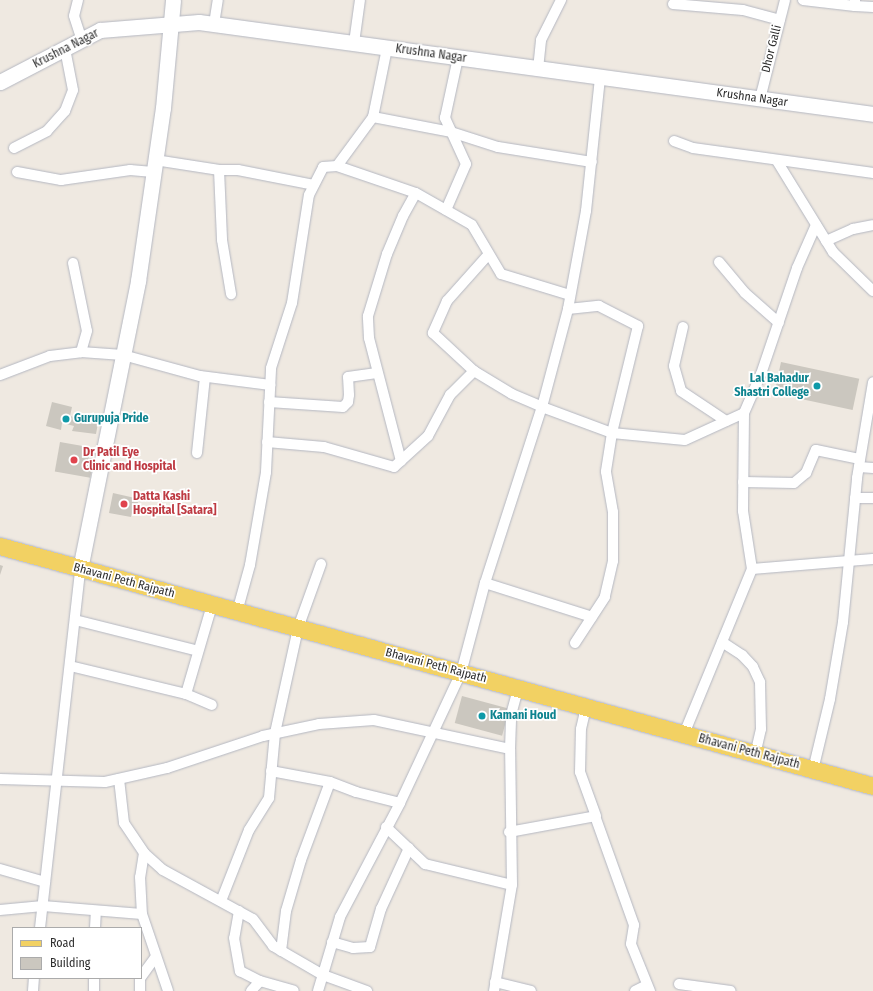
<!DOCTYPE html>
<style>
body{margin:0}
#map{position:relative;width:873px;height:991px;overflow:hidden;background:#efe9e1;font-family:"Fira Sans Condensed",sans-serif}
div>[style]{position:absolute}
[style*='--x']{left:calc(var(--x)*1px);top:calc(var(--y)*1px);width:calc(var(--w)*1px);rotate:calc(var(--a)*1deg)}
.building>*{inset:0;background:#cbc7bf;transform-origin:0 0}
.roads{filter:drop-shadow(0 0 1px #b4b7c1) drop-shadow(0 0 1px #b4b7c1)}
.street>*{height:10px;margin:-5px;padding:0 5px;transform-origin:5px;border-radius:5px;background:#fff}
.secondary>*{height:15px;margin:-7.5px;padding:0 7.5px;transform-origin:7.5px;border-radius:7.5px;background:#fff}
.primary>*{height:17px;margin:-8.5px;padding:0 8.5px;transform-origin:8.5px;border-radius:8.5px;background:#f2d163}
.dots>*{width:11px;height:11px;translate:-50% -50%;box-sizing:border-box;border:2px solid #fff;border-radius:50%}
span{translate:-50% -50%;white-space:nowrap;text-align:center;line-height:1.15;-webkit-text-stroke:3.5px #fff;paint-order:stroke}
.street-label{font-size:12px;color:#2e2e2e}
.culture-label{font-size:12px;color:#0d838f;font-weight:700}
.right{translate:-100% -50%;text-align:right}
.left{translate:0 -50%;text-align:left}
.health-label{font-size:12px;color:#be3a42;font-weight:700}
.legend{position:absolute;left:12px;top:927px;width:130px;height:52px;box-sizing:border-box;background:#fff;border:1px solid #ababab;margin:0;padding:5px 7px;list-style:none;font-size:12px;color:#2e2e2e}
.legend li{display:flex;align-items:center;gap:8px;height:20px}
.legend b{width:20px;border:1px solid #ababab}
</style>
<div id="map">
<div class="building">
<i style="left:781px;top:362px;width:80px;height:32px;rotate:12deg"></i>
<i style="clip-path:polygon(52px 402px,72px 407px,70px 416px,98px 423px,96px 434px,72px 431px,74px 426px,62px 423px,61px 430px,46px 426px)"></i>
<i style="left:60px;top:442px;width:36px;height:30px;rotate:10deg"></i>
<i style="clip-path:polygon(113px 493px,135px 498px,134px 502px,138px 502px,136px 514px,132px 513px,131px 517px,109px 513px)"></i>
<i style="clip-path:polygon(0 565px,3px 566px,0 575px)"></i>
<i style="left:462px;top:696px;width:49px;height:28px;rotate:15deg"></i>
</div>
<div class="roads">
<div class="street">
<i style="--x:78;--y:0;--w:16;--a:104"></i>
<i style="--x:74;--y:16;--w:25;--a:72"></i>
<i style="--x:803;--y:0;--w:52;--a:6.6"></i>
<i style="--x:855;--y:6;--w:6;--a:-90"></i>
<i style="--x:673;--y:4;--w:70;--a:4.9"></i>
<i style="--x:743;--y:10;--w:38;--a:15"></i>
<i style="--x:855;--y:6;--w:18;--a:3"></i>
<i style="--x:214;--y:24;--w:24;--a:-81"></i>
<i style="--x:354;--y:43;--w:43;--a:-82.1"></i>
<i style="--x:538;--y:69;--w:29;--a:-84"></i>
<i style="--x:541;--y:40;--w:45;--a:-63.4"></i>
<i style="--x:760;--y:99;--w:102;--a:-75.8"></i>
<i style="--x:373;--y:117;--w:79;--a:10.9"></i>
<i style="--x:451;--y:132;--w:49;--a:17.7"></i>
<i style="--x:498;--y:147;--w:95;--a:9.1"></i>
<i style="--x:674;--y:141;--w:20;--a:20"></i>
<i style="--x:693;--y:148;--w:182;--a:7.9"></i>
<i style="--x:14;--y:148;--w:37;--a:-27"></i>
<i style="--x:47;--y:131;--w:27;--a:-48"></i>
<i style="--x:65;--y:111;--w:22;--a:-69"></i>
<i style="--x:73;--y:90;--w:42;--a:-101"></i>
<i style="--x:155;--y:160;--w:65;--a:8.9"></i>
<i style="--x:219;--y:170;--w:19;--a:0"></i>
<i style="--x:238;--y:170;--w:77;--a:11.2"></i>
<i style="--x:777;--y:161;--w:107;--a:58.4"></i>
<i style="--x:833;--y:252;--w:56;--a:44.3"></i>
<i style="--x:337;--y:166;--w:61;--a:-53.7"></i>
<i style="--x:373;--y:117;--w:70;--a:-78.5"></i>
<i style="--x:219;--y:170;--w:70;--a:87.5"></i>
<i style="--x:222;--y:240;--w:55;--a:80.5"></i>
<i style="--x:17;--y:172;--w:45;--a:10.3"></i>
<i style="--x:61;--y:180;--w:70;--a:-8.2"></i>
<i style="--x:130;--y:170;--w:23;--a:5"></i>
<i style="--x:446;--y:210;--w:50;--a:-66.5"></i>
<i style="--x:466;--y:164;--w:51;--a:-114.5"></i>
<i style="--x:445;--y:118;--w:61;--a:-77.8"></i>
<i style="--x:826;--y:241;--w:30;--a:-24"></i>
<i style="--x:853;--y:229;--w:20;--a:-11"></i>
<i style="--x:488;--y:255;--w:62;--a:131.7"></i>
<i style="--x:447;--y:301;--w:35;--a:114"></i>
<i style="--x:433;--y:333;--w:56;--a:42.8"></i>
<i style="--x:474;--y:371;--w:44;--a:31.2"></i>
<i style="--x:512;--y:394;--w:33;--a:23"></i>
<i style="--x:542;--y:407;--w:75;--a:20.4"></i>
<i style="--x:612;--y:433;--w:73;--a:5.5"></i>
<i style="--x:685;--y:440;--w:65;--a:-24.6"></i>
<i style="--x:744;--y:413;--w:43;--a:-66.4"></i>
<i style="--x:761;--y:374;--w:112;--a:-71.2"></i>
<i style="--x:797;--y:268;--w:47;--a:-66.2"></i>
<i style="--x:719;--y:262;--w:40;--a:50"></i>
<i style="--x:745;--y:293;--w:45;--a:41.4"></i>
<i style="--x:73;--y:263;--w:69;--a:78.4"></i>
<i style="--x:87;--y:331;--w:22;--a:106"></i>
<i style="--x:568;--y:309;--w:31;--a:-6"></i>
<i style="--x:599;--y:306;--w:44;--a:27.1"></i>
<i style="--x:638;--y:326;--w:110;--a:103.7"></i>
<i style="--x:612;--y:433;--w:39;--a:99"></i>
<i style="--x:606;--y:472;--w:41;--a:80.1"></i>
<i style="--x:613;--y:512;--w:49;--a:90"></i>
<i style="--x:613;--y:561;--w:37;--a:103"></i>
<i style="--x:605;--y:597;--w:55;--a:123.1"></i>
<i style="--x:683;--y:327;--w:40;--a:103"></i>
<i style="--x:674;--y:366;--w:26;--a:74"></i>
<i style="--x:681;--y:391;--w:54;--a:33.7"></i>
<i style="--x:0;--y:375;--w:53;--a:-20.8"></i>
<i style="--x:50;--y:356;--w:31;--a:-7"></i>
<i style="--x:81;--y:352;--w:42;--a:4.1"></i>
<i style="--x:123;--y:355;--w:80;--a:15.3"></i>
<i style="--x:200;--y:376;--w:71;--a:7.3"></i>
<i style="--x:269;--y:402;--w:74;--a:3.9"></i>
<i style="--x:343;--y:407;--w:7;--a:-45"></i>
<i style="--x:348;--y:402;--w:7;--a:-82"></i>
<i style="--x:349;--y:395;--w:18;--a:-93"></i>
<i style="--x:348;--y:377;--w:29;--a:-8"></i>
<i style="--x:744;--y:413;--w:98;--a:90.6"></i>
<i style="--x:743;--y:511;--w:59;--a:81.2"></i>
<i style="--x:267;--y:442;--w:57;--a:5"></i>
<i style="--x:324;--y:447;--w:73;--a:15.9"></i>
<i style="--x:394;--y:467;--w:46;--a:-42.4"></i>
<i style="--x:428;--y:436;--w:47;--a:-61.8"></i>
<i style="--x:450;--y:395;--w:34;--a:-45"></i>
<i style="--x:197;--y:453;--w:76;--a:-84"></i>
<i style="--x:401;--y:461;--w:127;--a:-104.6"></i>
<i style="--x:369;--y:338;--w:22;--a:-93"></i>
<i style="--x:368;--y:316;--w:65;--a:-73"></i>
<i style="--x:387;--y:254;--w:41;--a:-67.2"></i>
<i style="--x:403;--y:216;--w:26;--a:-61"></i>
<i style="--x:859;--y:467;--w:14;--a:4"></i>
<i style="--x:743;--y:482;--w:51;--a:1.1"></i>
<i style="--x:794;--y:483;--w:16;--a:-40"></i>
<i style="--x:806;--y:473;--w:25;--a:-67"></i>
<i style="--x:816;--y:450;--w:45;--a:11.6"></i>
<i style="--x:855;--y:498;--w:18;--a:0"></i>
<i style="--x:485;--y:583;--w:112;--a:17.6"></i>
<i style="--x:237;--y:612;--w:49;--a:-74.5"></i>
<i style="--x:250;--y:565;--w:94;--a:-80.2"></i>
<i style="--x:266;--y:472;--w:104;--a:-87.2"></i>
<i style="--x:271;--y:368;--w:68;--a:-72.1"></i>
<i style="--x:292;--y:303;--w:109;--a:-81.1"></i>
<i style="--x:309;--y:195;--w:31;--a:-63"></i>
<i style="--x:323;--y:167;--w:14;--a:-4"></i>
<i style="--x:337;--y:166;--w:83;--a:18.9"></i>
<i style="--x:416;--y:193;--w:64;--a:29.7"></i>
<i style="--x:472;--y:225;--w:57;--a:59.4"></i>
<i style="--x:501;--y:274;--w:72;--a:16.9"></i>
<i style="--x:75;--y:620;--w:127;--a:14.1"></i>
<i style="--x:722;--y:642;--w:24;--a:33"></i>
<i style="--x:742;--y:655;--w:16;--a:47"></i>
<i style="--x:753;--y:667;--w:17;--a:65"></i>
<i style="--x:760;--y:682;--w:47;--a:88.8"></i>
<i style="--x:761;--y:729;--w:26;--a:103"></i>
<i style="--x:70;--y:666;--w:119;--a:13.6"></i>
<i style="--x:186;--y:694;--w:28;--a:23"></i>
<i style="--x:186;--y:694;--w:93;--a:-73.7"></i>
<i style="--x:684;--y:734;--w:178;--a:-67.6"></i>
<i style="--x:752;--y:569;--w:121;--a:-4.7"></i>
<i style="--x:813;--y:770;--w:73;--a:-76.5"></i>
<i style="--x:830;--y:699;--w:78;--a:-80.4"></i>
<i style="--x:843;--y:622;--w:145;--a:-84.4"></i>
<i style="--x:857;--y:478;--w:97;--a:-80.5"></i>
<i style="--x:271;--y:771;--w:60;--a:10.6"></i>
<i style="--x:330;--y:782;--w:28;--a:21"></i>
<i style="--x:356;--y:792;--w:45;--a:14"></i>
<i style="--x:0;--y:779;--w:105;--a:1.6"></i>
<i style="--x:105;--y:782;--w:64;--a:-12.7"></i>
<i style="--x:167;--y:768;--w:101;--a:-18.4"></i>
<i style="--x:263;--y:736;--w:57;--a:-12.1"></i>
<i style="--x:319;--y:724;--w:55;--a:-4.2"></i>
<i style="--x:374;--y:720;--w:139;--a:12"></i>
<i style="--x:119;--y:779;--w:44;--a:83.5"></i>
<i style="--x:124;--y:823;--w:36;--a:56"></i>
<i style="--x:144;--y:853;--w:25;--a:42"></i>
<i style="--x:163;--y:870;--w:102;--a:28.6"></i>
<i style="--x:253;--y:919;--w:34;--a:53"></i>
<i style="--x:273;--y:946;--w:58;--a:30.1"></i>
<i style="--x:323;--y:975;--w:47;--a:20"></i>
<i style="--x:595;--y:816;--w:116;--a:70.3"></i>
<i style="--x:634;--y:925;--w:19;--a:99"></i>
<i style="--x:631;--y:944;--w:51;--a:68"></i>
<i style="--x:386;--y:827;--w:54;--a:43.5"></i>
<i style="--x:425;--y:864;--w:89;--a:13.6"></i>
<i style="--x:509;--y:832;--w:88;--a:-10.4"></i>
<i style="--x:596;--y:816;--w:47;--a:-110"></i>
<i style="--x:580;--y:772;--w:43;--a:-88.7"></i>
<i style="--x:581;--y:729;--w:23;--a:-77"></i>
<i style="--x:144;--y:853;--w:24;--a:99"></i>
<i style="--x:140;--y:877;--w:37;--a:87"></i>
<i style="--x:142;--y:914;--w:81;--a:71.3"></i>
<i style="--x:0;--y:869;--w:47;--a:16.1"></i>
<i style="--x:221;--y:901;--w:76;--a:-68.5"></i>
<i style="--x:249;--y:830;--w:38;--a:-58"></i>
<i style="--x:269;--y:798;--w:65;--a:-84.7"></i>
<i style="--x:275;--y:733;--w:107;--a:-77.6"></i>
<i style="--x:298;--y:628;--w:68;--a:-70.2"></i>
<i style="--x:0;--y:910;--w:43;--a:-5.3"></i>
<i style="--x:43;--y:906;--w:99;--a:4.6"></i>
<i style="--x:239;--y:911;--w:27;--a:100"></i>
<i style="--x:234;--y:938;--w:34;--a:80"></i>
<i style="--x:240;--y:971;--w:22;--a:27"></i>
<i style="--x:260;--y:981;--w:35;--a:16"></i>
<i style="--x:40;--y:928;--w:361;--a:-83.6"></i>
<i style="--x:95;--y:928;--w:17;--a:-87"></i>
<i style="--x:332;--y:942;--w:22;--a:16"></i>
<i style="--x:353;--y:948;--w:17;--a:-3"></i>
<i style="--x:370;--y:947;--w:40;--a:-74"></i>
<i style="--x:381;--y:909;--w:67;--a:-65.3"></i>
<i style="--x:281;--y:951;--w:40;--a:-82.9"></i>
<i style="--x:286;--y:911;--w:53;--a:-73.6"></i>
<i style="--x:301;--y:860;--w:83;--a:-69.6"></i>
<i style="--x:141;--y:977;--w:24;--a:-54"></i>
<i style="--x:94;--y:978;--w:13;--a:90"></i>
<i style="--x:140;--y:978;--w:13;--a:90"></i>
<i style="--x:495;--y:982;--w:37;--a:14"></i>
<i style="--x:679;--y:984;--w:52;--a:7.7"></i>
<i style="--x:33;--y:991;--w:13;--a:-86"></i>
<i style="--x:251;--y:991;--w:13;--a:-48"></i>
<i style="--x:318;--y:991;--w:77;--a:-73.4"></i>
<i style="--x:340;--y:917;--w:129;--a:-62.2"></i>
<i style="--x:400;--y:803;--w:144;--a:-64.9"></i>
<i style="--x:461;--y:673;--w:93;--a:-75.1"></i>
<i style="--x:485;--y:583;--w:185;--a:-72.1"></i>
<i style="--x:542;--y:407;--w:101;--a:-75.1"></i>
<i style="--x:568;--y:309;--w:100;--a:-79.6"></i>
<i style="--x:586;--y:211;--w:135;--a:-84"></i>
<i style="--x:494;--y:991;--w:108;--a:-80.4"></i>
<i style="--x:512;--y:885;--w:136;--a:-90.8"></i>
<i style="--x:510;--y:749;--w:34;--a:-88"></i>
<i style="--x:511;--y:715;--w:27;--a:-75"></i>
<i style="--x:635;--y:991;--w:13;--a:-27"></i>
</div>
<div class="secondary">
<i style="--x:0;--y:82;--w:113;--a:-27.5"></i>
<i style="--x:100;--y:30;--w:99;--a:-4.6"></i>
<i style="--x:199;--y:22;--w:680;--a:7.77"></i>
<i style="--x:80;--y:569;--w:294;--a:-78.6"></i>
<i style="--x:138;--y:281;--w:175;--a:-81.8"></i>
<i style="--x:163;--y:108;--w:108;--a:-84.7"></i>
</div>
<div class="primary">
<i style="--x:0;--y:546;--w:905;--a:15.37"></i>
</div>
</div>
<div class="dots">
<i style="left:817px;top:386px;background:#0f9aa8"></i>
<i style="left:66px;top:419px;background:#0f9aa8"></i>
<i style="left:74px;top:460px;background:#e0444e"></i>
<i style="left:124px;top:504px;background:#e0444e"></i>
<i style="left:482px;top:716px;background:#0f9aa8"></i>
</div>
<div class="street-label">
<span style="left:66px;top:49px;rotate:-27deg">Krushna Nagar</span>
<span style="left:772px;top:49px;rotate:-76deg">Dhor Galli</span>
<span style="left:431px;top:54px;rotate:8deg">Krushna Nagar</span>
<span style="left:752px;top:98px;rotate:8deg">Krushna Nagar</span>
<span style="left:124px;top:581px;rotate:15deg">Bhavani Peth Rajpath</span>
<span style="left:436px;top:666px;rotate:15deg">Bhavani Peth Rajpath</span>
<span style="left:749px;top:752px;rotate:15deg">Bhavani Peth Rajpath</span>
</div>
<div class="culture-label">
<span class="right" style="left:809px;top:386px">Lal Bahadur<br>Shastri College</span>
<span class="left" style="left:74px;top:419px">Gurupuja Pride</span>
<span class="left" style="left:490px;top:716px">Kamani Houd</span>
</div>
<div class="health-label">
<span class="left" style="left:83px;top:460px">Dr Patil Eye<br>Clinic and Hospital</span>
<span class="left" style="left:133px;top:504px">Datta Kashi<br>Hospital [Satara]</span>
</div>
<ul class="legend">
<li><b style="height:5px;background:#f2d163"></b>Road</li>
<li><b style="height:11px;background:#cbc7bf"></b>Building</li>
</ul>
</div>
